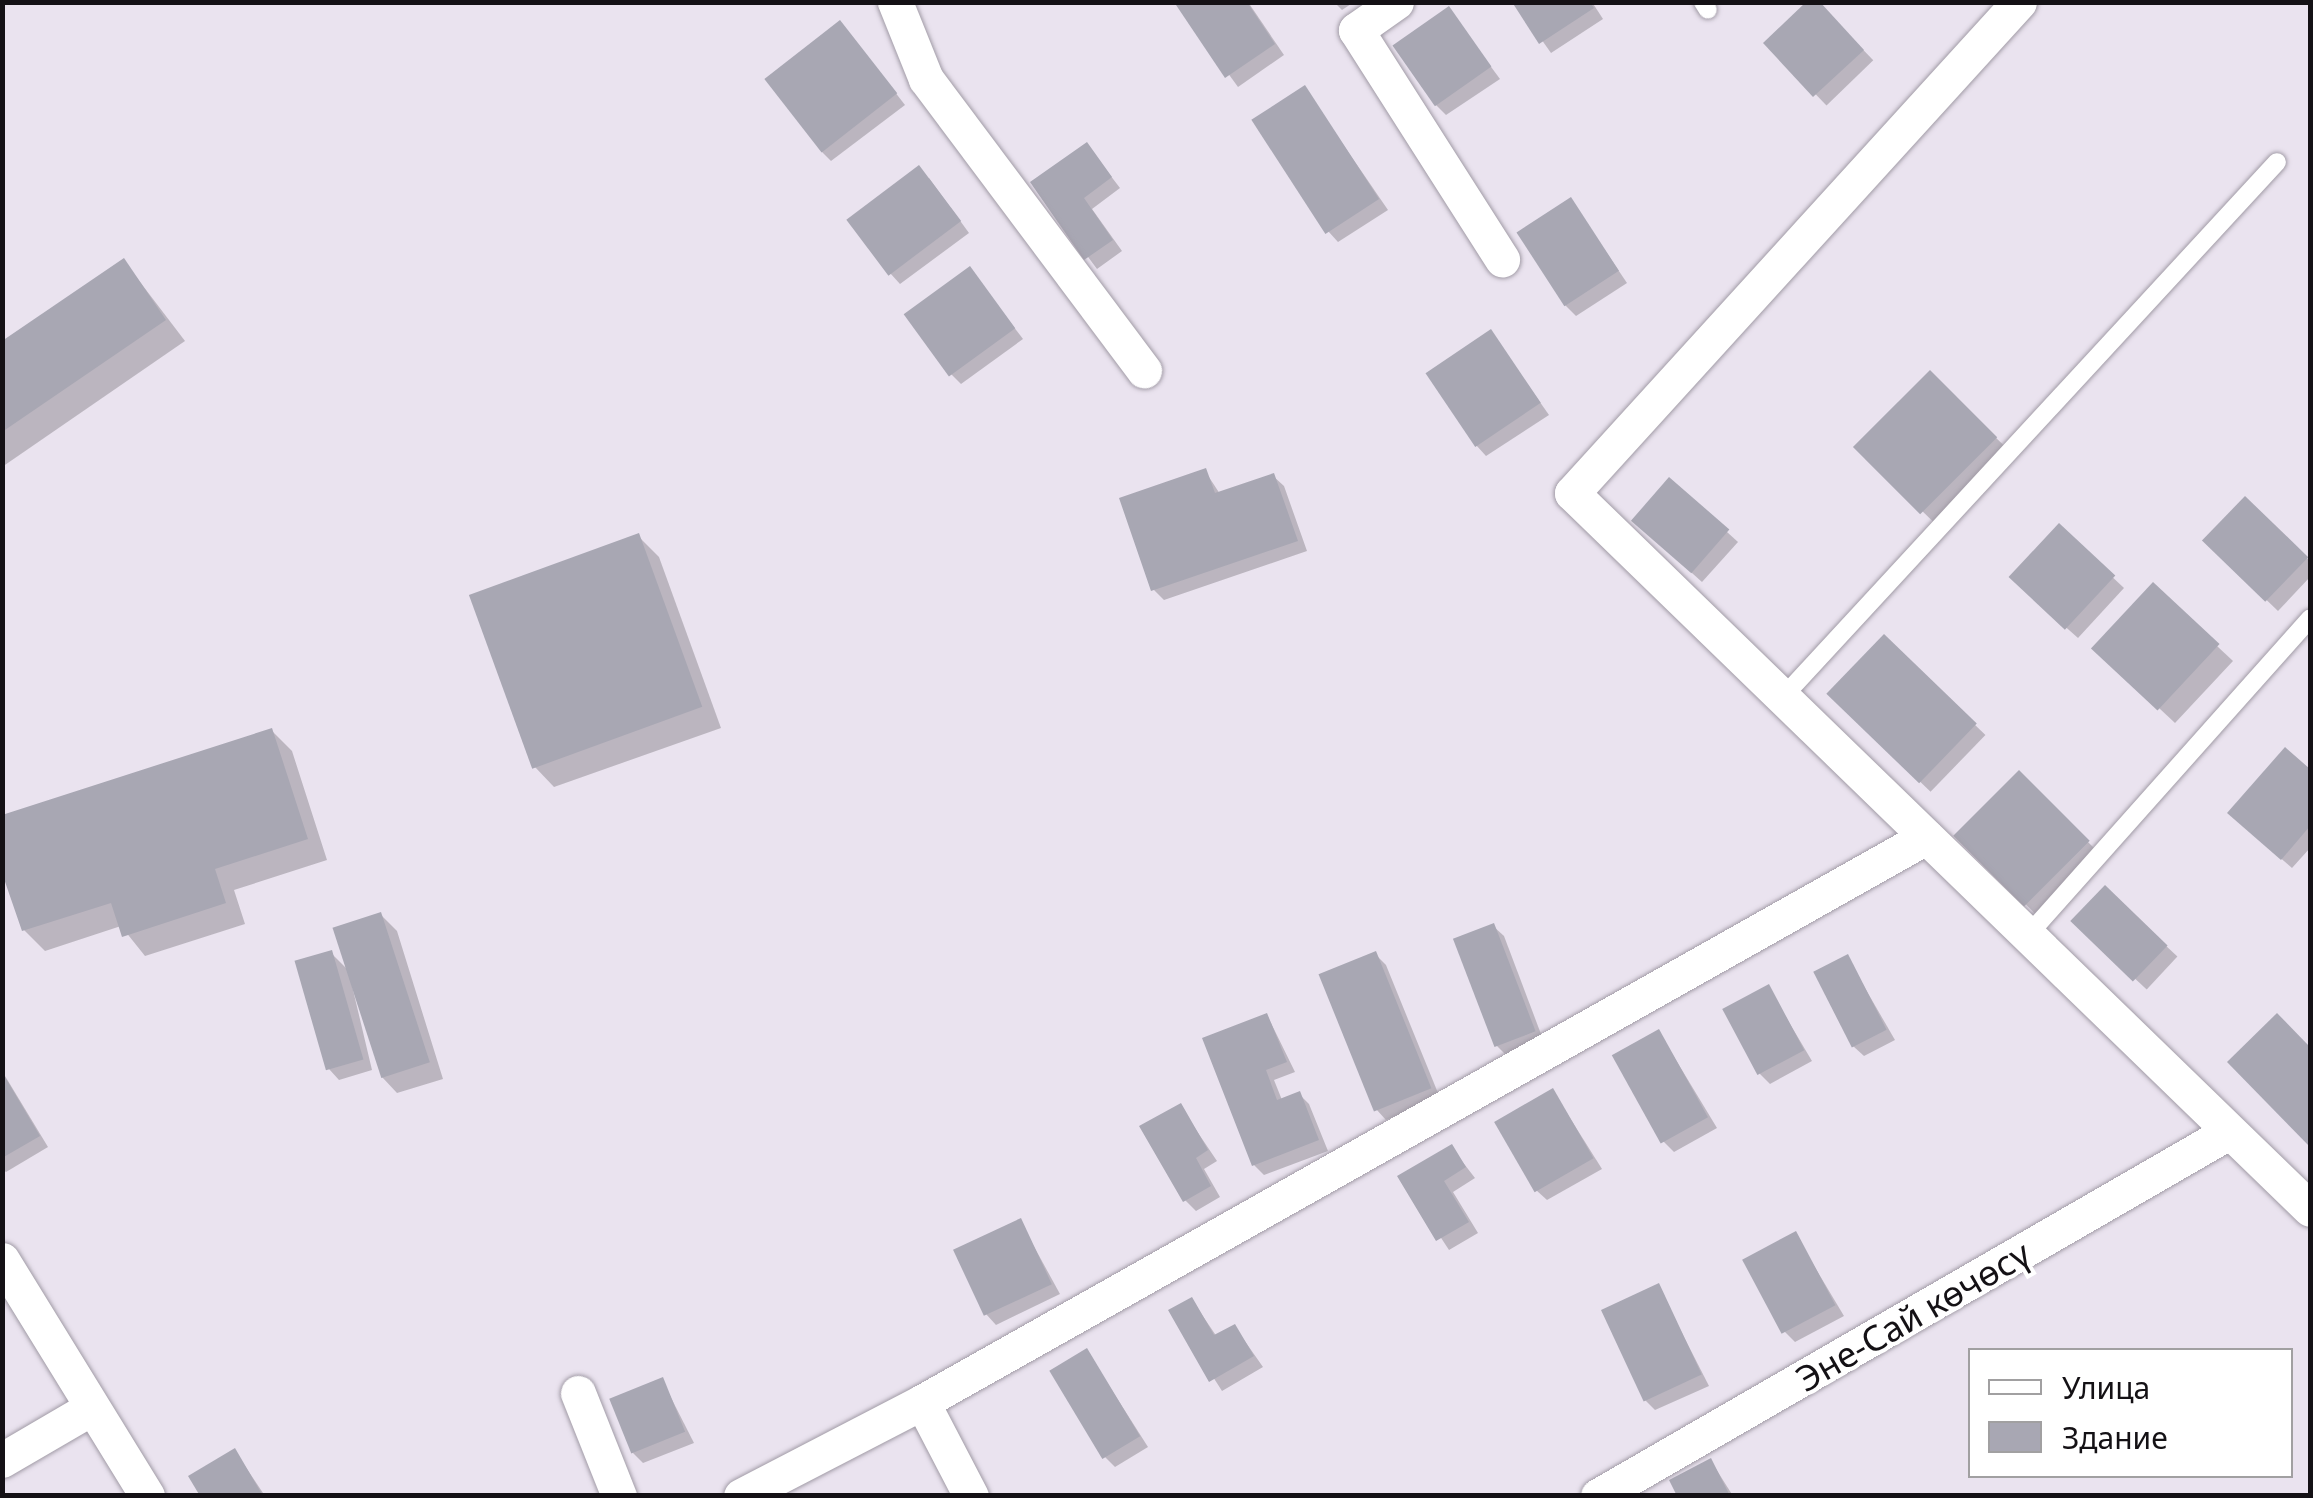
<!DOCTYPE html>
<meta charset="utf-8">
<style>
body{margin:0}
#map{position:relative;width:2313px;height:1498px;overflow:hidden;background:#eae3ef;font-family:"Noto Sans",sans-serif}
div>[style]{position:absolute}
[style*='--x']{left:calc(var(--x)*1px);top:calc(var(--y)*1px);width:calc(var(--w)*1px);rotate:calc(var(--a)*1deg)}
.shadow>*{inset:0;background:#0003;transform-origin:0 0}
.building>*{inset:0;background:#a8a7b3;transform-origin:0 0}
.roads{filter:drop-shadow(0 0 2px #a19ba6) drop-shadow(0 0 2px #a19ba6)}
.service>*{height:18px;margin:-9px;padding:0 9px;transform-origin:9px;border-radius:9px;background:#fff}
.minor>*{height:35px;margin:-17.5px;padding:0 17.5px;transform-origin:17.5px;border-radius:17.5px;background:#fff}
span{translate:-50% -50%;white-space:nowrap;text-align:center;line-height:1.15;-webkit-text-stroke:8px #fff;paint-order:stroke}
.street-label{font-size:35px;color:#141115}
.frame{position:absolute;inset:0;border:5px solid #141115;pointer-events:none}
.legend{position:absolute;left:1968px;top:1348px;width:325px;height:130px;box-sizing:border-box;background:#fff;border:2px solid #a1a0a1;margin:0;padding:12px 18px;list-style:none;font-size:30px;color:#141115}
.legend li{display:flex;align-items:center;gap:20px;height:50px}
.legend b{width:50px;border:2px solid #a1a0a1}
</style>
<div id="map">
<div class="shadow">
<i style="clip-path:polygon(1248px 2px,1284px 55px,1238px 87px,1177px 3px)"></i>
<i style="clip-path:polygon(1334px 2px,1354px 2px,1342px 10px)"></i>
<i style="clip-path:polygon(1515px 2px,1592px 2px,1603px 19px,1551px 53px)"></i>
<i style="left:1817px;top:2px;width:81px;height:65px;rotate:46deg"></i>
<i style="clip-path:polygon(1449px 10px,1500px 79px,1446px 115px,1436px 105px)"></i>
<i style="clip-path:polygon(850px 34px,905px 105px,831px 161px,821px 151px)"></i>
<i style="clip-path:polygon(1305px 89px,1388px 210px,1338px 242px,1328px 231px)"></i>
<i style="clip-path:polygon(1087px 145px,1120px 188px,1092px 209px,1122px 251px,1097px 269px,1033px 183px)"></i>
<i style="clip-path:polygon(929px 178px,969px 233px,900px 284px,890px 273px)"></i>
<i style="clip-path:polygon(1571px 200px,1627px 283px,1576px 316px,1565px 305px)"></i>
<i style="clip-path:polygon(124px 261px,185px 341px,2px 467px,2px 345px)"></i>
<i style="clip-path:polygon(970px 269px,1023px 339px,961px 384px,951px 374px)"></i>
<i style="clip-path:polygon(1491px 332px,1549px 415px,1486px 456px,1476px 445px)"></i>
<i style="left:1930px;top:374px;width:115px;height:104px;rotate:44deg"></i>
<i style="clip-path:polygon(1205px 471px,1220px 494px,1273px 476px,1284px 486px,1307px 551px,1164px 600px,1154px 590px)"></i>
<i style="clip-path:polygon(2245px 500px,2310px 561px,2310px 577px,2278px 611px,2205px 541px)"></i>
<i style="clip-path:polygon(2059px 527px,2124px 588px,2078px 638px,2022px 588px)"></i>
<i style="clip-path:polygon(1644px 530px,1727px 532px,1738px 542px,1702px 582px)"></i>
<i style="clip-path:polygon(638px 536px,659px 557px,721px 728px,554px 787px,534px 766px)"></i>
<i style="clip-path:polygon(2153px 586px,2233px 661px,2175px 723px,2111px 663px)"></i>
<i style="left:1884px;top:637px;width:141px;height:79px;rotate:44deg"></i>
<i style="clip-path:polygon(271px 730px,292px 751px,327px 860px,234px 890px,245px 924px,145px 956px,121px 926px,45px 951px,24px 930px)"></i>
<i style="clip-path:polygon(2285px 750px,2310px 772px,2310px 848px,2292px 868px,2240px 823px)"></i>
<i style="left:2019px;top:773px;width:112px;height:88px;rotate:45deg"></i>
<i style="left:2105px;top:889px;width:99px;height:45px;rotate:43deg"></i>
<i style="clip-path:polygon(381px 915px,397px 931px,443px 1079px,397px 1093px,382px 1077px,349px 973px,372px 1070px,339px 1080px,329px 1069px,331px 953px,348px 970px)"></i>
<i style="clip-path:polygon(1493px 926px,1504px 936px,1544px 1042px,1507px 1056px,1497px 1046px)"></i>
<i style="clip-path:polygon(1375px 954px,1386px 965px,1440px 1098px,1386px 1120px,1376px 1109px)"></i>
<i style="clip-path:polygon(1847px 957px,1895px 1040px,1864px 1056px,1853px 1046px)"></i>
<i style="clip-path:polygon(1768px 987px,1812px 1061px,1770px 1084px,1760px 1074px)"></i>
<i style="clip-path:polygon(1267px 1015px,1295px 1072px,1274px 1080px,1282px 1100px,1299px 1094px,1309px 1104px,1328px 1151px,1264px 1175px,1254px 1165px)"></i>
<i style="clip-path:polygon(1659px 1032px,1717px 1128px,1674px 1152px,1663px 1141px)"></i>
<i style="clip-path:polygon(2px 1071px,48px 1147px,6px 1172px,2px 1169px)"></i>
<i style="clip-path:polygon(1553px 1091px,1602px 1169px,1547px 1200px,1536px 1190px)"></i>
<i style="clip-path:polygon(1180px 1106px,1217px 1161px,1204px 1169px,1220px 1197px,1196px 1211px,1185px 1200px)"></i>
<i style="clip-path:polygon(1451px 1147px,1475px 1178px,1453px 1192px,1478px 1233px,1449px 1250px,1401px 1177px)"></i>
<i style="clip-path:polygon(1020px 1221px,1060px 1294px,996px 1325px,986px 1314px)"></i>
<i style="clip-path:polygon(1795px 1234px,1844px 1316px,1795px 1342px,1785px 1332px)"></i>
<i style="clip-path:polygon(1658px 1286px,1709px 1386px,1655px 1410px,1645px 1400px)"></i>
<i style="clip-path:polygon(1192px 1300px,1217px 1337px,1235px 1327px,1263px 1367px,1222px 1391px,1171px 1311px)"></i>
<i style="clip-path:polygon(1087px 1351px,1148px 1447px,1115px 1467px,1104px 1456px)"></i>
<i style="clip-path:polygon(662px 1380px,694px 1443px,643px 1463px,633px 1453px)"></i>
<i style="clip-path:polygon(235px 1451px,265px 1496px,203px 1496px)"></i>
<i style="clip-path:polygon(1711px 1461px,1733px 1496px,1680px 1496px)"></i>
</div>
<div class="building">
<i style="clip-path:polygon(1174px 2px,1247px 2px,1275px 44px,1225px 78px)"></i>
<i style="clip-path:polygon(1512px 2px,1590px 2px,1594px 8px,1539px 44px)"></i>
<i style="clip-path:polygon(1806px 2px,1820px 2px,1864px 50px,1813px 97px,1763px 43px)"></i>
<i style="left:1449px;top:6px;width:74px;height:69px;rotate:55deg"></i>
<i style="left:840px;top:20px;width:93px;height:96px;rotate:52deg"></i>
<i style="left:1305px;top:85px;width:136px;height:64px;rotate:57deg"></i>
<i style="clip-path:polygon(1087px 142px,1112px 177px,1084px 198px,1113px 240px,1084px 260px,1030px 182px)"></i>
<i style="left:919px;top:165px;width:70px;height:91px;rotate:53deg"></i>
<i style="left:1571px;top:197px;width:88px;height:65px;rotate:57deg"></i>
<i style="clip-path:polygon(124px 258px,166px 320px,2px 432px,2px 341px)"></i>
<i style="left:970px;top:266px;width:77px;height:82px;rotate:54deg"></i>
<i style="left:1491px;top:329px;width:89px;height:79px;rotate:56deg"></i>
<i style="left:1930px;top:370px;width:95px;height:109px;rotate:45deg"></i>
<i style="clip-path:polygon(1206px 468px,1215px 493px,1274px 473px,1298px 541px,1151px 591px,1119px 498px)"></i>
<i style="left:1669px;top:477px;width:80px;height:58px;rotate:41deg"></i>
<i style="left:2245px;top:496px;width:88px;height:62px;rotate:44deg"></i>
<i style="left:2059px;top:523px;width:77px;height:74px;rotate:43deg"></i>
<i style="left:639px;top:533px;width:185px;height:181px;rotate:70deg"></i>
<i style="left:2153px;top:582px;width:91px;height:91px;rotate:43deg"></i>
<i style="left:1884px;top:634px;width:129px;height:83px;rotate:44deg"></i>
<i style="clip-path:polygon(272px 728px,308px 839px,215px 869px,226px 903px,122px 937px,111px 903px,22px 931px,2px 873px,2px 815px)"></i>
<i style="clip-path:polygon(2285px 747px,2310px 769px,2310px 826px,2281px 860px,2227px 813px)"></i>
<i style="left:2019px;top:770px;width:100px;height:93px;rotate:45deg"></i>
<i style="left:2105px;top:885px;width:87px;height:50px;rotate:44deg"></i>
<i style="left:381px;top:912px;width:158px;height:51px;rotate:72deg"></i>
<i style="left:1494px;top:923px;width:116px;height:44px;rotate:69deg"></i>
<i style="left:332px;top:950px;width:114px;height:39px;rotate:74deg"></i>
<i style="left:1376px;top:951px;width:148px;height:62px;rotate:68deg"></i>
<i style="left:1848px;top:954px;width:85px;height:39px;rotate:63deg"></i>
<i style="left:1769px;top:984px;width:75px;height:53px;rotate:62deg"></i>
<i style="clip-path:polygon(1267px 1013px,1287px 1062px,1266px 1070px,1277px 1100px,1300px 1091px,1319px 1140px,1252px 1166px,1202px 1038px)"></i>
<i style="clip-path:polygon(2277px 1013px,2310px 1047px,2310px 1147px,2227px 1062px)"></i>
<i style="left:1659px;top:1029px;width:101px;height:54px;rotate:61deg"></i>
<i style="clip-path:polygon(2px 1072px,40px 1136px,2px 1158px)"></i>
<i style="left:1553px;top:1088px;width:81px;height:68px;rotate:60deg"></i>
<i style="clip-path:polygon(1181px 1103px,1208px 1150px,1196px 1158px,1211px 1186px,1183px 1202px,1139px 1126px)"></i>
<i style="clip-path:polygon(1452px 1144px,1466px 1167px,1444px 1181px,1469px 1222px,1436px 1241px,1397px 1176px)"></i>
<i style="left:1021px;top:1218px;width:73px;height:75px;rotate:65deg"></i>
<i style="left:1796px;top:1231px;width:84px;height:61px;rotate:62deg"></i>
<i style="left:1659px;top:1283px;width:101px;height:64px;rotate:65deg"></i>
<i style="clip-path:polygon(1192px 1297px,1214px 1335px,1235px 1324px,1254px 1356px,1209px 1382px,1168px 1310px)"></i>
<i style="left:1087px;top:1348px;width:103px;height:44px;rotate:59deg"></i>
<i style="left:663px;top:1377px;width:59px;height:58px;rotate:68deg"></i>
<i style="clip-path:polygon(235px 1448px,263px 1496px,200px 1496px,188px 1476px)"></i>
<i style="clip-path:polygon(1711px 1458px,1730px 1496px,1677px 1496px,1669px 1480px)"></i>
</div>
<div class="roads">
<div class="service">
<i style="--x:1703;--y:2;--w:9;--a:58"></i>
<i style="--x:1783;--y:697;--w:728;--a:-47.28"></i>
<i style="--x:2028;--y:935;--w:424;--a:-48.3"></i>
</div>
<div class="minor">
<i style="--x:895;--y:2;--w:83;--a:68.1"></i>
<i style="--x:926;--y:79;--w:364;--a:53.2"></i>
<i style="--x:1396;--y:2;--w:49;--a:145"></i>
<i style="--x:1356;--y:30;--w:272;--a:57.5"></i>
<i style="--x:2019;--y:2;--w:664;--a:132.31"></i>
<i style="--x:1572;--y:493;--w:1028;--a:44.13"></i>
<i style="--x:2;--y:1260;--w:277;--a:58.4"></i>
<i style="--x:578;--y:1393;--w:111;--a:68.3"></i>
<i style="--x:922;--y:1402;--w:106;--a:62.5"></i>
<i style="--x:2;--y:1460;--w:103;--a:-30.3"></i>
<i style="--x:741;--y:1496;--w:204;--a:-27.4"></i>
<i style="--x:922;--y:1402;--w:1152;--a:-29.37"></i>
<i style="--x:1598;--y:1496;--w:726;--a:-29.99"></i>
</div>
</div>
<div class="street-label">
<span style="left:1913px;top:1316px;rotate:-30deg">Эне-Сай көчөсү</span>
</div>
<div class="frame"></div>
<ul class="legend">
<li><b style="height:12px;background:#fff"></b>Улица</li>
<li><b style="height:28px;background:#a8a7b3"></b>Здание</li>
</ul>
</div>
